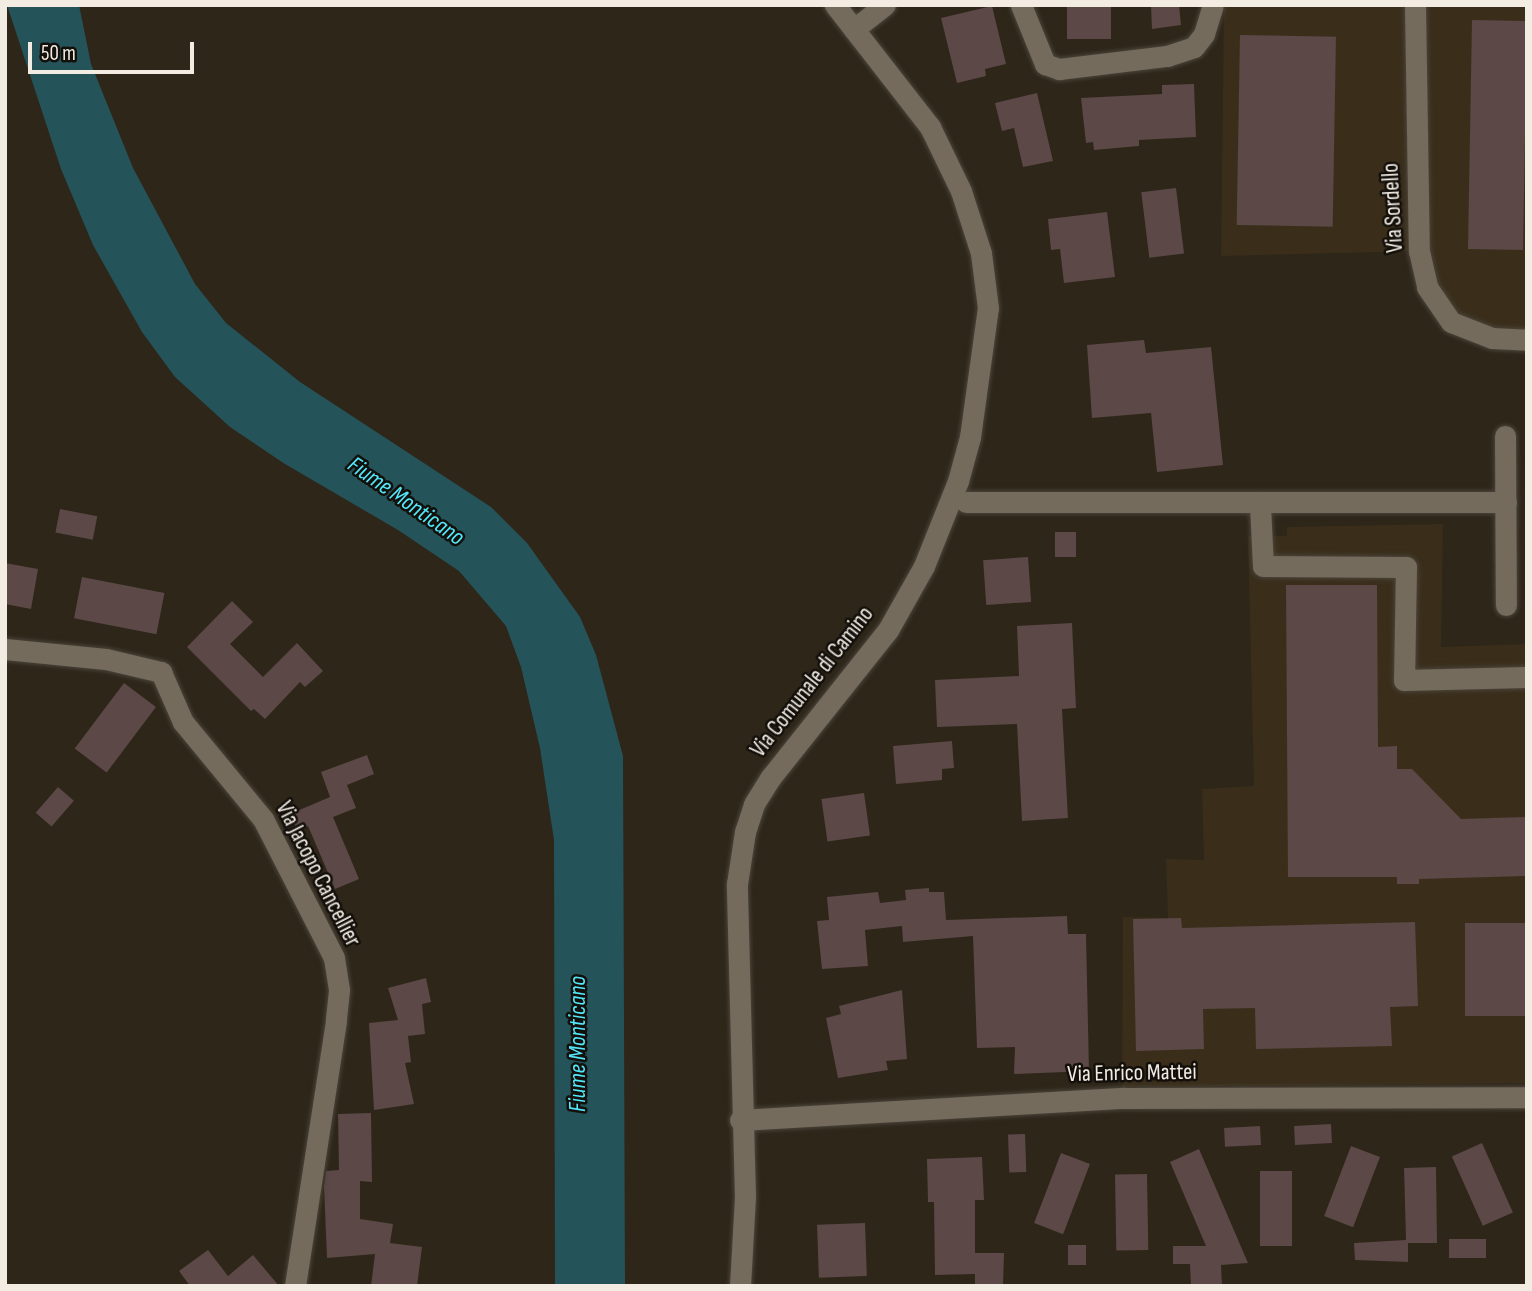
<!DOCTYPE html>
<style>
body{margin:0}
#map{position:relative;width:1532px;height:1291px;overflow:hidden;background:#2e2619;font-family:"Sofia Sans Condensed",sans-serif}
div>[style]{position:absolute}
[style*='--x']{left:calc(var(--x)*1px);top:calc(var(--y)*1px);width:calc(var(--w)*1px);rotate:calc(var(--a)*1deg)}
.built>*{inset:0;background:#3a2e1b}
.water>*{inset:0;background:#25535a}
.building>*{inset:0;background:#5b4847;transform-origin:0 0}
.roads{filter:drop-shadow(0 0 2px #4b443a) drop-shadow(0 0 2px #4b443a)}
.minor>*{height:21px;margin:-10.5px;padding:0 10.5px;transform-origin:10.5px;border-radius:10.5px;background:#746b5c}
span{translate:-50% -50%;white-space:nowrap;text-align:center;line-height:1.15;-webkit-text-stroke:5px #130f0a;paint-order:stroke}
.street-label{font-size:23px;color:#f2ece3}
.water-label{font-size:24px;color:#52e8fb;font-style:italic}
.frame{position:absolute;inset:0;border:7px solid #f2ece3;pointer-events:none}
.scale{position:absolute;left:28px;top:42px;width:166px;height:32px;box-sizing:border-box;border:4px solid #f2ece3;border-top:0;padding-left:9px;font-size:21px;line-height:24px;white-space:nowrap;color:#f2ece3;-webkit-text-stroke:5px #130f0a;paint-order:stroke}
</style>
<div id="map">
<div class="built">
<i style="clip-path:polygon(1224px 5px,1527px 5px,1527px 340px,1451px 322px,1418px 251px,1221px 256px)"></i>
<i style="clip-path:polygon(1443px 524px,1441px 647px,1527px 644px,1527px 1083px,1122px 1087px,1123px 917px,1168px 918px,1166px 859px,1204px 860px,1202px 789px,1254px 786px,1248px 536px,1287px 536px,1287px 527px)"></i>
</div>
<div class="water">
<i style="clip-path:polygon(7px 5px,79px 5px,91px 64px,133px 168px,195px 284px,226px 323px,300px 382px,491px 507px,527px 543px,580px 617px,596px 655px,623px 756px,625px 1286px,555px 1286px,554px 840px,540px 748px,521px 667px,506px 626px,459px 571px,398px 530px,285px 464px,230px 427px,175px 377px,142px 332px,93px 245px,61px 169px)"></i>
</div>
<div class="building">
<i style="left:1067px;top:5px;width:44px;height:34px"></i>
<i style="clip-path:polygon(1151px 5px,1179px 5px,1181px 25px,1152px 29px)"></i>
<i style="clip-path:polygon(992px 6px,1006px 64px,985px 69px,986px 76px,957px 83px,941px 18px)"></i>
<i style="left:1472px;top:20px;width:55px;height:229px;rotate:1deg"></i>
<i style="left:1240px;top:35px;width:96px;height:190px;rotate:1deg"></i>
<i style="clip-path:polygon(1194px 84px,1196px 137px,1139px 140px,1139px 146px,1094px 150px,1093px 142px,1086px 143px,1081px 98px,1162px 94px,1162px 85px)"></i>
<i style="clip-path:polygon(1037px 93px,1053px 161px,1023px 167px,1014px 128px,1002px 131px,995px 103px)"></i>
<i style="left:1176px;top:188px;width:66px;height:35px;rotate:83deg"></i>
<i style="clip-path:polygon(1107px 212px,1115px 277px,1064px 283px,1060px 249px,1051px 250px,1048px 219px)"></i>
<i style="clip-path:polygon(1144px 340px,1146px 353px,1211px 347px,1223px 465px,1157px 472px,1151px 413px,1092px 418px,1087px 345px)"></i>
<i style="left:60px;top:509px;width:38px;height:24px;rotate:11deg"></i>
<i style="left:1055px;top:532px;width:21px;height:25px"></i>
<i style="left:1028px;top:557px;width:45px;height:45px;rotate:86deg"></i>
<i style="clip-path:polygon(5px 563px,38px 569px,31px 609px,5px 604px)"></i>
<i style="left:82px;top:577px;width:84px;height:42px;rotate:11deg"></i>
<i style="clip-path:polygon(1286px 585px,1377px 585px,1378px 747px,1397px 746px,1397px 769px,1412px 769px,1461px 819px,1527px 817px,1527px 876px,1419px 879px,1419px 884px,1397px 884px,1397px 877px,1288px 877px)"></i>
<i style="clip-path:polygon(232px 601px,253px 622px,230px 644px,263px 677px,297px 643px,323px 671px,305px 687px,300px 682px,265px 719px,254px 709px,251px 711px,187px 647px)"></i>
<i style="clip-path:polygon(1072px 623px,1076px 708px,1062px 709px,1068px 818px,1022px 821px,1017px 724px,937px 727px,935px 680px,1019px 676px,1017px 626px)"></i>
<i style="left:124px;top:683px;width:40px;height:82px;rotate:37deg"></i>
<i style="clip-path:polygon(952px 741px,954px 768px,942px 769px,942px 780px,896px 784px,893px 746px)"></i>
<i style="clip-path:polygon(367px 755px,374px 774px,347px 785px,356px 808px,333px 817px,359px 879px,335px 889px,308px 826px,297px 830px,290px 814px,330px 797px,321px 772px)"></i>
<i style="left:58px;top:787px;width:21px;height:34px;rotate:41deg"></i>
<i style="left:864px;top:793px;width:43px;height:43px;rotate:82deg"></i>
<i style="clip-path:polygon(929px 888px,929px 892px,944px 892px,946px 920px,1067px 916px,1068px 934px,1086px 934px,1089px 1071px,1014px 1074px,1015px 1047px,977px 1048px,973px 936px,903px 942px,902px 926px,865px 930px,868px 966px,822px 969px,817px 921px,829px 920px,827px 897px,878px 892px,880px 903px,906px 900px,905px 890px)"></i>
<i style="clip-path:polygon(1181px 918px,1182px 928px,1415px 922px,1418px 1006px,1390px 1007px,1392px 1046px,1256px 1049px,1255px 1008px,1203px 1009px,1204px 1049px,1136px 1051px,1133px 919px)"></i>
<i style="left:1465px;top:923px;width:62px;height:93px"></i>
<i style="clip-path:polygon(426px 978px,431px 1002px,422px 1004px,425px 1034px,408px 1036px,411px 1062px,405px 1063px,414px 1104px,374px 1110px,369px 1023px,398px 1020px,388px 988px)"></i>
<i style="clip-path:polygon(902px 990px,907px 1059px,886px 1061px,888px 1070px,838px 1078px,826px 1018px,841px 1014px,839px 1006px)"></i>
<i style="clip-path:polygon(371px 1113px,372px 1182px,360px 1181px,360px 1219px,393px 1224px,390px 1243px,422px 1247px,417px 1286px,371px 1286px,375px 1254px,327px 1258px,324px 1187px,326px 1171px,339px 1170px,338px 1114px)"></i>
<i style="left:1331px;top:1124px;width:19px;height:37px;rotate:87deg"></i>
<i style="left:1260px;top:1126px;width:19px;height:36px;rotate:87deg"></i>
<i style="left:1025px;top:1134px;width:38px;height:17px;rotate:88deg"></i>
<i style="left:1482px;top:1143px;width:76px;height:33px;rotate:66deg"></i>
<i style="left:1351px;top:1146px;width:31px;height:75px;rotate:21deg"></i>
<i style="clip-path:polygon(1199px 1149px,1248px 1263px,1221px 1265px,1222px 1286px,1191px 1286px,1190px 1264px,1173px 1264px,1173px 1246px,1206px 1246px,1170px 1162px)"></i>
<i style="left:1061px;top:1153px;width:31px;height:75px;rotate:21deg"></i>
<i style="clip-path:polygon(982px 1157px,984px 1200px,975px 1200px,975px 1253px,1004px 1253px,1003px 1286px,975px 1286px,975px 1274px,935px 1275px,934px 1202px,928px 1202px,927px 1159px)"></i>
<i style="clip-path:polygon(1436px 1167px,1437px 1243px,1408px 1243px,1408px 1262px,1355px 1260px,1354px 1243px,1406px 1240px,1404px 1168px)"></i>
<i style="left:1260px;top:1171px;width:32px;height:75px"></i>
<i style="left:1147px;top:1174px;width:76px;height:32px;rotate:89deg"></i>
<i style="left:865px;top:1223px;width:53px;height:48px;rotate:88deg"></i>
<i style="left:1486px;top:1239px;width:19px;height:37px;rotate:90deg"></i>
<i style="left:1068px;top:1245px;width:18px;height:20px"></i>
<i style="clip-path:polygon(208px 1250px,228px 1276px,253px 1255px,279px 1286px,190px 1286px,179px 1271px)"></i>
</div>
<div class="roads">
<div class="minor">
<i style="--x:1021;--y:5;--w:64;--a:67.9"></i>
<i style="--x:1045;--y:64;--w:15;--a:20"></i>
<i style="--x:1059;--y:69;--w:109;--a:-6.9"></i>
<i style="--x:1167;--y:56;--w:28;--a:-18"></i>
<i style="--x:1194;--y:47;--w:16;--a:-52"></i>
<i style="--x:1204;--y:34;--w:30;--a:-73"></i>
<i style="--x:1415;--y:5;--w:246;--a:89.1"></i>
<i style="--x:1419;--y:251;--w:37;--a:77"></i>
<i style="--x:1427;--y:287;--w:42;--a:55.6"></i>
<i style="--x:1451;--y:322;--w:44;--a:21.3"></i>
<i style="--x:1492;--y:338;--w:35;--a:3"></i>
<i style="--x:854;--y:29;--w:39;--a:-38"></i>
<i style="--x:1505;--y:436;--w:169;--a:89.7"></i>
<i style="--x:966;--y:502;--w:540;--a:0"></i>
<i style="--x:1260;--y:505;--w:61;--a:87.2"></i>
<i style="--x:1263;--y:566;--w:143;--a:0.4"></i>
<i style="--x:1406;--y:567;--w:113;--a:91"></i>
<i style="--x:1404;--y:680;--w:123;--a:-1.4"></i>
<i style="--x:5;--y:649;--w:101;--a:5.7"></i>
<i style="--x:106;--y:659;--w:57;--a:13.3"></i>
<i style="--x:161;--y:672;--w:55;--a:66.3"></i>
<i style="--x:183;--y:722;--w:126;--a:50.5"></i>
<i style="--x:263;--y:819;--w:156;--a:62.9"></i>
<i style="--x:334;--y:958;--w:32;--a:81"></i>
<i style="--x:339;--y:990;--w:31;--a:96"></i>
<i style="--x:336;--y:1021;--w:268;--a:98.8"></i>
<i style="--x:740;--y:1120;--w:385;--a:-3.3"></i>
<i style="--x:1124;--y:1098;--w:403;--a:-0.1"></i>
<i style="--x:740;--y:1286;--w:89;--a:-86.8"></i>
<i style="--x:745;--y:1197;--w:313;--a:-91.5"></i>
<i style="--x:737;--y:884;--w:53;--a:-81.3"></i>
<i style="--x:745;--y:832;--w:29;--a:-72"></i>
<i style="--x:754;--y:804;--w:32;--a:-58"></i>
<i style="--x:771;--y:777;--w:188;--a:-51.5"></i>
<i style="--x:888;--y:630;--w:73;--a:-60.6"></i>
<i style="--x:924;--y:566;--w:92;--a:-68.2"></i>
<i style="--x:958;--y:481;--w:46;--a:-74.7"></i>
<i style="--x:970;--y:437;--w:130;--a:-82.1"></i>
<i style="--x:988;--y:308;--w:55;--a:-97.3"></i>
<i style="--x:981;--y:253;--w:65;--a:-107.9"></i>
<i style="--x:961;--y:191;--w:71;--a:-115.8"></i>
<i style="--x:930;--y:127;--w:155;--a:-127.9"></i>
</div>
</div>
<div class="street-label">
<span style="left:1393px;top:208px;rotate:-93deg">Via Sordello</span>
<span style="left:812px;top:682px;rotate:-52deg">Via Comunale di Camino</span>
<span style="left:318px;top:874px;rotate:63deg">Via Jacopo Cancellier</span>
<span style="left:1132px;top:1073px;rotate:-1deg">Via Enrico Mattei</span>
</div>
<div class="water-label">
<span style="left:406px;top:501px;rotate:35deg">Fiume Monticano</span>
<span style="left:578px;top:1044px;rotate:-90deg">Fiume Monticano</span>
</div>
<div class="frame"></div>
<div class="scale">50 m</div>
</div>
